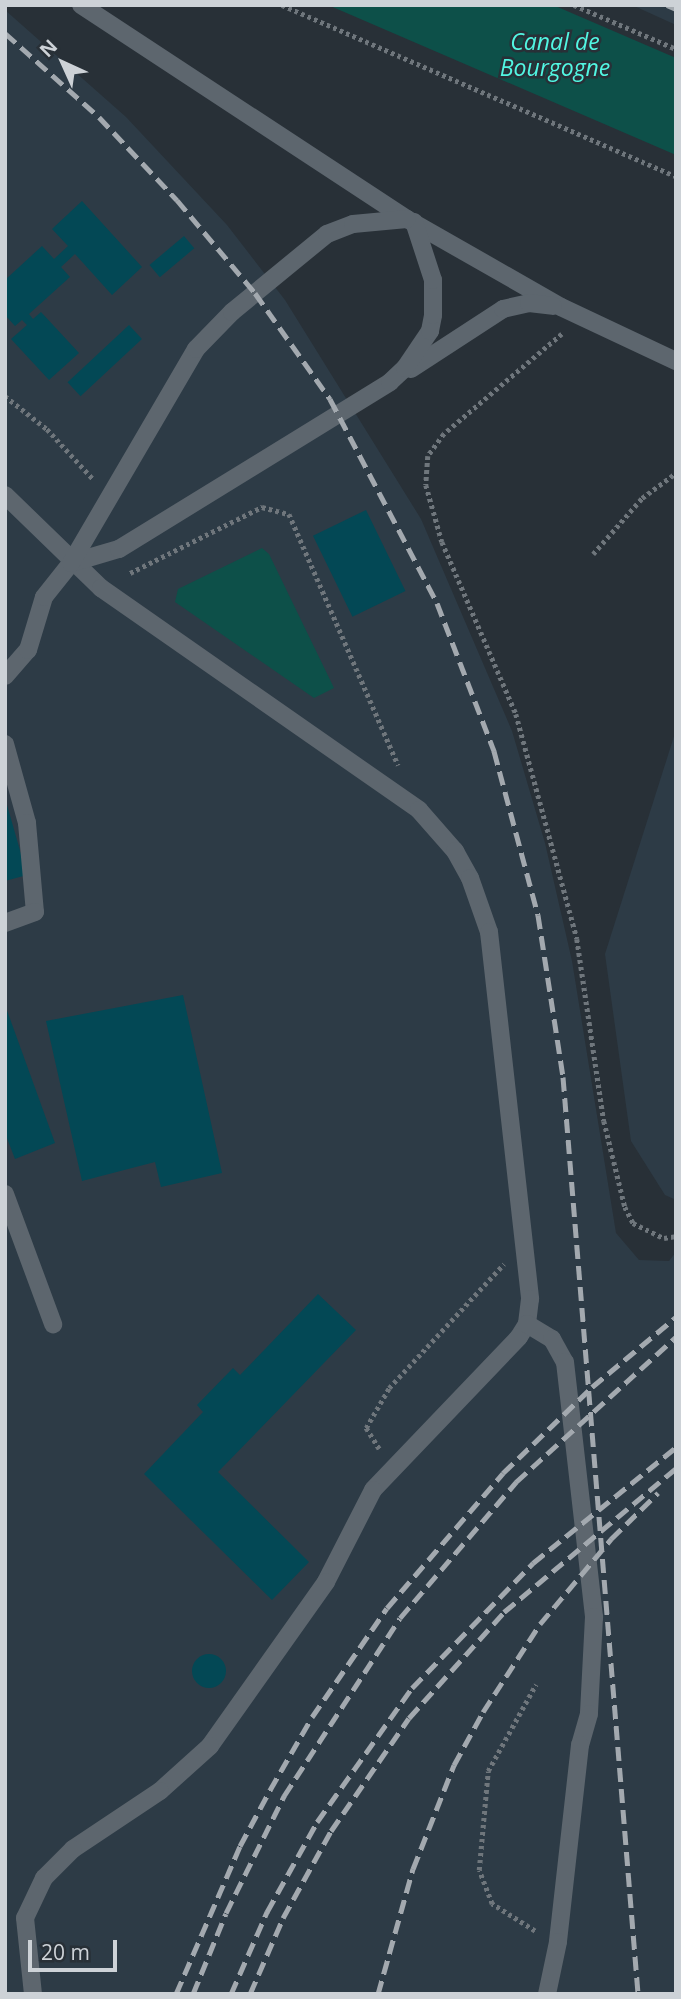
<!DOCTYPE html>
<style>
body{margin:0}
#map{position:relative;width:681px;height:1999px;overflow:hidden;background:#283037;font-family:"Open Sans",sans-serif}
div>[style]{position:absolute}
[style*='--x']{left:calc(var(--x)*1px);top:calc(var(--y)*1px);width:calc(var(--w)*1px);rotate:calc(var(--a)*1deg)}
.built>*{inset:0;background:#2d3b46}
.water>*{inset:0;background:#0d5049}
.building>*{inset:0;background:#034855;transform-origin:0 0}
.round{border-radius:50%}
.path>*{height:4.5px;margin-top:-2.25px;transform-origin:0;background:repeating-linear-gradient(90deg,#6f767c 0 3.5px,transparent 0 7px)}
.minor>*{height:18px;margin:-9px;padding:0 9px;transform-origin:9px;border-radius:9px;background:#5d666e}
.rail>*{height:5px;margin-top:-2.5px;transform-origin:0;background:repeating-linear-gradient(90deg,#a3a9af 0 14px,transparent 0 21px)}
span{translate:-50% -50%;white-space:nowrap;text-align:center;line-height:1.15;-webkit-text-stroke:5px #283037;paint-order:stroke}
.water-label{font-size:23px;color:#51f6e2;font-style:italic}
.frame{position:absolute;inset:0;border:7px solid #cdd2d7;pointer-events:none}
.north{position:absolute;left:28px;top:28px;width:70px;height:70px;-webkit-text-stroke:5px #283037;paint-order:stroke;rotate:315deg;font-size:19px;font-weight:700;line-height:28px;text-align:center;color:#cdd2d7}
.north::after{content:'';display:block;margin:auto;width:24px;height:32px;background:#cdd2d7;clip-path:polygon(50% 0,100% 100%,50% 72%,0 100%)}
.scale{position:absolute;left:28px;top:1940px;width:89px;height:32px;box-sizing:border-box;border:4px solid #cdd2d7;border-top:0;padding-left:9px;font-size:21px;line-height:24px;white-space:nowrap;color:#cdd2d7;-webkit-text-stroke:5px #283037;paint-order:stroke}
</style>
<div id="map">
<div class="built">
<i style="clip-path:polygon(632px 5px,676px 5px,676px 25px)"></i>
<i style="clip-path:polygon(5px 10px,126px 117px,227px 225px,285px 300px,421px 519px,512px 731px,545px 843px,572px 961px,616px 1233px,639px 1260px,669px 1261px,676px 1252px,676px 1994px,5px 1994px)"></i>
<i style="clip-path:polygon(676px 730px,676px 1198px,674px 1199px,665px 1195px,631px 1141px,605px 954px)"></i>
</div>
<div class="water">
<i style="clip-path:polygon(328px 5px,553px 5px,676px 58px,676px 155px)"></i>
<i style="clip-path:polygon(262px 548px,269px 554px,334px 688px,314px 698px,175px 602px,178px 589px)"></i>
</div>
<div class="building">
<i style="clip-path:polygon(82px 201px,142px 267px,112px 295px,75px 254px,61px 267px,70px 277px,29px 314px,33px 319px,41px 312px,79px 353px,49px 380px,11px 339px,27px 325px,22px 320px,15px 326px,5px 315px,5px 280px,42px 246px,54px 259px,68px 246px,52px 229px)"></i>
<i style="left:184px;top:236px;width:16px;height:45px;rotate:50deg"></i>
<i style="left:129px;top:325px;width:19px;height:84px;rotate:47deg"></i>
<i style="left:366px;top:510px;width:90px;height:59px;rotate:64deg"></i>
<i style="clip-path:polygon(5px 798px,27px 875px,5px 881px)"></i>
<i style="clip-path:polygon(183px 995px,222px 1173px,161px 1187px,155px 1162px,82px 1181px,46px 1021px)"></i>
<i style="clip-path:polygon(5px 1005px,55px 1143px,15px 1159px,5px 1133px)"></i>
<i style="clip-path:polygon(318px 1294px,356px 1330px,218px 1472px,309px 1562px,272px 1600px,144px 1474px,203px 1412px,197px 1405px,233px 1368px,240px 1375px)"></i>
<i class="round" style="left:192px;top:1654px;width:34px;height:34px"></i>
</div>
<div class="path">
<i style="--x:282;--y:5;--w:430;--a:23.5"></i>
<i style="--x:574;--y:5;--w:111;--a:23.3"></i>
<i style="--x:562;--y:334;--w:155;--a:139.7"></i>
<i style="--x:444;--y:434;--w:27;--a:126"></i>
<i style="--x:428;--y:456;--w:29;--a:94"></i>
<i style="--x:426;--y:485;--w:59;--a:74.3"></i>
<i style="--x:442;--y:542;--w:187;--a:66.7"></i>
<i style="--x:516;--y:714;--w:233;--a:74.8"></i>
<i style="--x:577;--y:939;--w:184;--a:81.6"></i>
<i style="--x:604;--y:1121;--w:89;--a:76.3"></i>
<i style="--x:625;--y:1207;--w:18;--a:63"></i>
<i style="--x:633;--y:1223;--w:34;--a:26"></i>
<i style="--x:664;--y:1238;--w:12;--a:-9"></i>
<i style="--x:5;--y:396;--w:53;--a:38.2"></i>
<i style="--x:47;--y:429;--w:69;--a:47.3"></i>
<i style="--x:593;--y:554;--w:74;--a:-48.8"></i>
<i style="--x:642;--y:498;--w:42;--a:-36.3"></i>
<i style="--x:130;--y:573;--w:148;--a:-26.6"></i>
<i style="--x:262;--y:507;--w:28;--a:15"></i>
<i style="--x:289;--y:514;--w:274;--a:66.5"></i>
<i style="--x:379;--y:1449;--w:25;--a:-122"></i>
<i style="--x:366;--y:1428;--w:46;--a:-60.1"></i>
<i style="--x:389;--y:1388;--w:169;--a:-47.2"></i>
<i style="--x:535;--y:1931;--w:51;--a:-147.9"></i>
<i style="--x:492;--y:1904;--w:36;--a:-111"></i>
<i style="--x:479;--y:1870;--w:99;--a:-84.8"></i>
<i style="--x:488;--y:1771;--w:99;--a:-61.1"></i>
</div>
<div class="minor">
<i style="--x:81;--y:5;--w:390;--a:33.3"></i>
<i style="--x:407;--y:219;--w:177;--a:29.7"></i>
<i style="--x:561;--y:307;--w:127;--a:25.2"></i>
<i style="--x:411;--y:369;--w:110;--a:-33.1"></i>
<i style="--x:503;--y:309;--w:27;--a:-13"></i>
<i style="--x:529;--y:303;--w:24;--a:7"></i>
<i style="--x:5;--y:495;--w:134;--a:44.1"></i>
<i style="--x:101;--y:588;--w:388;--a:34.9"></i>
<i style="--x:419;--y:810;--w:55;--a:48.7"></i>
<i style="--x:455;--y:851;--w:31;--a:61"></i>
<i style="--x:470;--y:878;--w:57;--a:70.6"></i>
<i style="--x:489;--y:932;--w:369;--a:83.6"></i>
<i style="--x:530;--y:1299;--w:25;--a:97"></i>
<i style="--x:527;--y:1324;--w:15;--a:122"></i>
<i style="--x:519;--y:1337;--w:211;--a:133.7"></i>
<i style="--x:373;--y:1490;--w:103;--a:117.1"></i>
<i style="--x:326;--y:1582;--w:201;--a:125.3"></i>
<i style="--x:210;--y:1746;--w:67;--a:138"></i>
<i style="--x:160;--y:1791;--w:105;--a:146.3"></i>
<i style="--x:73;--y:1849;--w:41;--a:135"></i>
<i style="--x:44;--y:1878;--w:44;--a:115.4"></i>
<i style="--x:25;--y:1918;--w:76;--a:84"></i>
<i style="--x:71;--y:563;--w:50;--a:-16.3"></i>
<i style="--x:119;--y:549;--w:318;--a:-31.6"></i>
<i style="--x:390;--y:382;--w:21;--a:-43"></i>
<i style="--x:405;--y:368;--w:45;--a:-56"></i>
<i style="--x:430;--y:331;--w:16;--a:-79"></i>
<i style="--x:433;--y:315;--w:35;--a:-90"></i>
<i style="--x:433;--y:280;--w:61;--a:-108.1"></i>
<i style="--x:5;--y:676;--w:35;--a:-49"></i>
<i style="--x:28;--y:650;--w:55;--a:-73.2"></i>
<i style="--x:44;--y:597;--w:43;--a:-51.5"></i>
<i style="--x:71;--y:563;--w:248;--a:-59.7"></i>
<i style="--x:196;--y:349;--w:52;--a:-45.8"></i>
<i style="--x:232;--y:312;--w:123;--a:-39.4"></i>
<i style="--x:327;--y:234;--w:28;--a:-21"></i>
<i style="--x:353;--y:224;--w:54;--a:-5.3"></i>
<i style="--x:5;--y:744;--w:82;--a:74.4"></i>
<i style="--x:27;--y:823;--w:89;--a:84.9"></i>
<i style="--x:35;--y:912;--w:32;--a:160"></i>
<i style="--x:5;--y:1194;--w:139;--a:69.7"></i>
<i style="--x:527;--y:1324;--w:29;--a:31"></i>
<i style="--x:552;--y:1339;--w:26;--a:61"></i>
<i style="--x:565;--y:1362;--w:257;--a:83.5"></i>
<i style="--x:594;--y:1617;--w:97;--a:93"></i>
<i style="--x:589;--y:1714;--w:32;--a:106"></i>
<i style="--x:580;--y:1745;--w:198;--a:96.4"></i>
<i style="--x:558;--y:1942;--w:53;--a:101.9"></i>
</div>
<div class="rail">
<i style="--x:667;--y:5;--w:10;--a:24"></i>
<i style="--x:5;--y:33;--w:126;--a:41.8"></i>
<i style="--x:99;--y:117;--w:114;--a:46.8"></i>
<i style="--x:177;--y:200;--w:121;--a:50"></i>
<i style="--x:255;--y:293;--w:130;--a:54.7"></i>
<i style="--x:330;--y:399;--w:230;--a:62.3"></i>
<i style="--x:437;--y:603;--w:159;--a:68.9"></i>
<i style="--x:494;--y:751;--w:170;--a:75"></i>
<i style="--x:538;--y:915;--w:164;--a:81.2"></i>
<i style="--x:563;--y:1077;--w:920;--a:85.32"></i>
<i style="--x:176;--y:1994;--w:161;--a:-66.6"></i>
<i style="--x:240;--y:1846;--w:64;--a:-61.8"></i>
<i style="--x:270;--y:1790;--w:84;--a:-60.1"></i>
<i style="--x:312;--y:1717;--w:132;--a:-55.5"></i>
<i style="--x:387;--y:1608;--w:178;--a:-49.3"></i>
<i style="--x:503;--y:1473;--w:124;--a:-44"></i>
<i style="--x:592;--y:1387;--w:109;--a:-39.8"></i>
<i style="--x:193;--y:1994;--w:87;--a:-67.8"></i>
<i style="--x:226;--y:1913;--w:131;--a:-63.6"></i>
<i style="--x:284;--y:1796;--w:212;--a:-56.9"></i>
<i style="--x:400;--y:1618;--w:179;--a:-49.5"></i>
<i style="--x:516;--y:1482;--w:216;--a:-42.2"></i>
<i style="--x:231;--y:1994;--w:90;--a:-66.3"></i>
<i style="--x:267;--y:1912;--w:103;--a:-60.9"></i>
<i style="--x:317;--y:1822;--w:164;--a:-54.7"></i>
<i style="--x:412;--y:1688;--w:174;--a:-45.9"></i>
<i style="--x:533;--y:1563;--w:184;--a:-39"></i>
<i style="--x:250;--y:1994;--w:83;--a:-66.5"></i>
<i style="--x:283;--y:1918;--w:99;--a:-61.1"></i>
<i style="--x:331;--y:1831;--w:137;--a:-55.4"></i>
<i style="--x:409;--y:1718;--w:142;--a:-48.1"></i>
<i style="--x:504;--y:1612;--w:224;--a:-39.9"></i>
<i style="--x:378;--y:1994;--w:130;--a:-74.4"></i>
<i style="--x:413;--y:1869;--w:112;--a:-68.5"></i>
<i style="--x:454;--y:1765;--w:60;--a:-61.3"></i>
<i style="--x:483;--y:1712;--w:105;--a:-57.1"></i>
<i style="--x:540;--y:1624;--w:111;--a:-50.1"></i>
<i style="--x:611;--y:1539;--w:66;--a:-44.4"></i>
</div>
<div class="water-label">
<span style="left:555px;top:54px">Canal de<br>Bourgogne</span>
</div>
<div class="frame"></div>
<div class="north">N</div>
<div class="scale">20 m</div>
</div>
